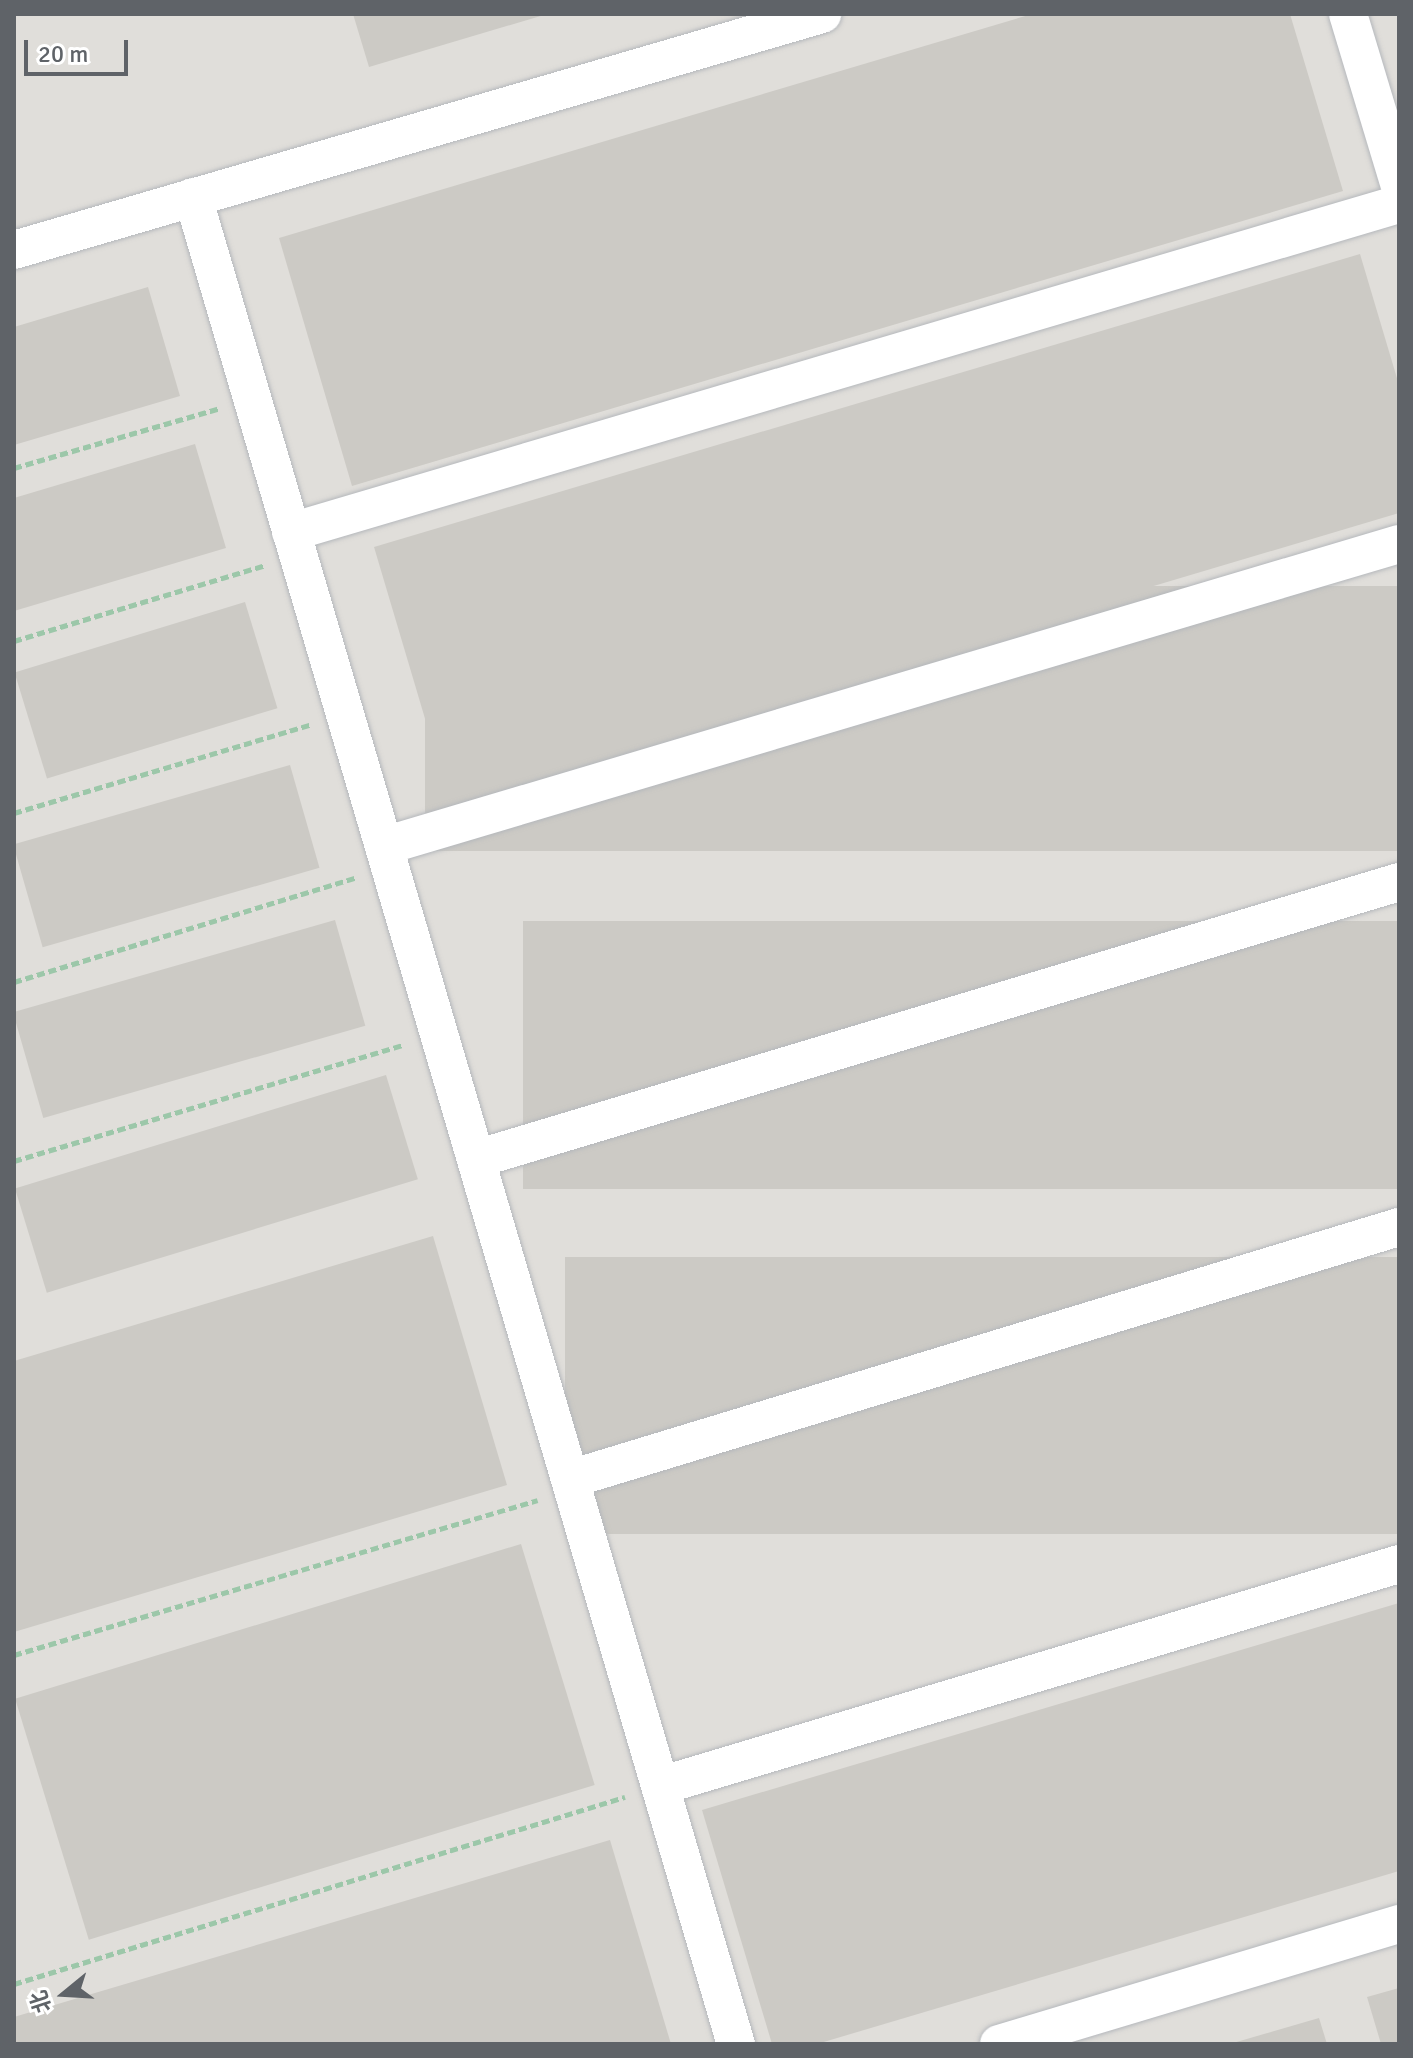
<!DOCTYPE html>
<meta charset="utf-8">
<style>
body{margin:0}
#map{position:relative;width:1413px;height:2058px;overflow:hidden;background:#f1efe8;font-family:Signika,"Noto Sans SC",sans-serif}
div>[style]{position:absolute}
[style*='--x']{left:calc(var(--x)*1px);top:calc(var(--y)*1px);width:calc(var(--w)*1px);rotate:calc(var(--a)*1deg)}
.industrial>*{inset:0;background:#e0deda;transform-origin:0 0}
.building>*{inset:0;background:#cccac5;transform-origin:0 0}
.path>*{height:5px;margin-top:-2.5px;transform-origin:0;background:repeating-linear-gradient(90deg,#9cc7a9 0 8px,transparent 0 12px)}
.roads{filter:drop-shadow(0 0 2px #b5b8bc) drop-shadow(0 0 2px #b5b8bc)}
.minor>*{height:38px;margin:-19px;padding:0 19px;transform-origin:19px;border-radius:19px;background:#fff}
span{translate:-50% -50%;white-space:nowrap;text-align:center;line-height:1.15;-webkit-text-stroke:7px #fff;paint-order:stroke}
.frame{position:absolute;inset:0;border:16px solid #5f6368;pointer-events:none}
.north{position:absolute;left:24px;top:1954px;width:80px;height:80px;-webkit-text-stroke:6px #fff;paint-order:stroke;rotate:252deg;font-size:22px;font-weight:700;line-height:32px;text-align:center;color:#5f6368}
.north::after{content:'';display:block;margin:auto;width:28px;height:36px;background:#5f6368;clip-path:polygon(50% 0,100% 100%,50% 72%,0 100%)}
.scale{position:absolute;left:24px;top:40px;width:104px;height:36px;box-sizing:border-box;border:4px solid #5f6368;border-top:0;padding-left:10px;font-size:24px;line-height:28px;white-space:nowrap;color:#5f6368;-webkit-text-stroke:6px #fff;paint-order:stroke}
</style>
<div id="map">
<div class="industrial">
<i style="left:14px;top:14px;width:1385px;height:2030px"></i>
</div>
<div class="building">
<i style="clip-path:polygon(353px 14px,544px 14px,544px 15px,369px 67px)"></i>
<i style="clip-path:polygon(1032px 14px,1290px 14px,1343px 191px,352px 486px,279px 238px)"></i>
<i style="clip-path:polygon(1360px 254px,1399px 385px,1399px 513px,448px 796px,374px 547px)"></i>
<i style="clip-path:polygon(148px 287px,180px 396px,14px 445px,14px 327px)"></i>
<i style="clip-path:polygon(195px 444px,226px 548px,14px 611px,14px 498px)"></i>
<i style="left:1399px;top:586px;width:265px;height:974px;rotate:90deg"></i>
<i style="left:245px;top:602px;width:111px;height:241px;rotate:73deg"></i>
<i style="left:290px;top:765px;width:107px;height:288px;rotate:74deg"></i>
<i style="left:335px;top:920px;width:110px;height:335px;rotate:74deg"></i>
<i style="left:1399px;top:921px;width:268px;height:876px;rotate:90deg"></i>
<i style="left:386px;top:1075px;width:109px;height:388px;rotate:73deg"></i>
<i style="clip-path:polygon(433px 1236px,507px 1485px,14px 1632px,14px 1361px)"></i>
<i style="left:1399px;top:1257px;width:277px;height:834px;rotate:90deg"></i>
<i style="left:521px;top:1544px;width:252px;height:529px;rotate:73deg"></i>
<i style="clip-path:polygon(1399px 1603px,1399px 1871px,817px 2044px,772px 2044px,702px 1810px)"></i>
<i style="clip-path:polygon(610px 1840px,671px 2044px,14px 2044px,14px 2017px)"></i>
<i style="clip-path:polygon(1399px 1988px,1399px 2044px,1381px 2044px,1367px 1997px)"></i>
<i style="clip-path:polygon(1319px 2018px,1327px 2044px,1233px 2044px,1233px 2043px)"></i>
</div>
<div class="path">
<i style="--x:14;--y:468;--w:215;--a:-16.2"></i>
<i style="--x:14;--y:641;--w:263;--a:-16.8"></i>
<i style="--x:14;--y:813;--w:311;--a:-16.6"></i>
<i style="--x:14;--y:982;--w:359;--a:-17"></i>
<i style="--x:14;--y:1161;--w:407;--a:-16.6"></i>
<i style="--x:14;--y:1655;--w:546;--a:-16.48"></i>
<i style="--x:14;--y:1984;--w:639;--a:-17.02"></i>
</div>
<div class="roads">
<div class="minor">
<i style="--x:1348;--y:14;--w:177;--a:73.2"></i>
<i style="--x:193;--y:197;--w:1925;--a:73.62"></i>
<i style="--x:14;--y:250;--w:842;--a:-16.28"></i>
<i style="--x:291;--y:532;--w:1156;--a:-16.49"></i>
<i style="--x:384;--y:846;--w:1059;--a:-16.57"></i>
<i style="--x:476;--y:1159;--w:964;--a:-16.7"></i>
<i style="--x:570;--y:1479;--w:866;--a:-16.91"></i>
<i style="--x:660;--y:1786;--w:772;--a:-16.72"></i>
<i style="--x:999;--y:2044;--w:418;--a:-16.7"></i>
</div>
</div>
<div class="frame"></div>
<div class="north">北</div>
<div class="scale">20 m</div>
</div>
